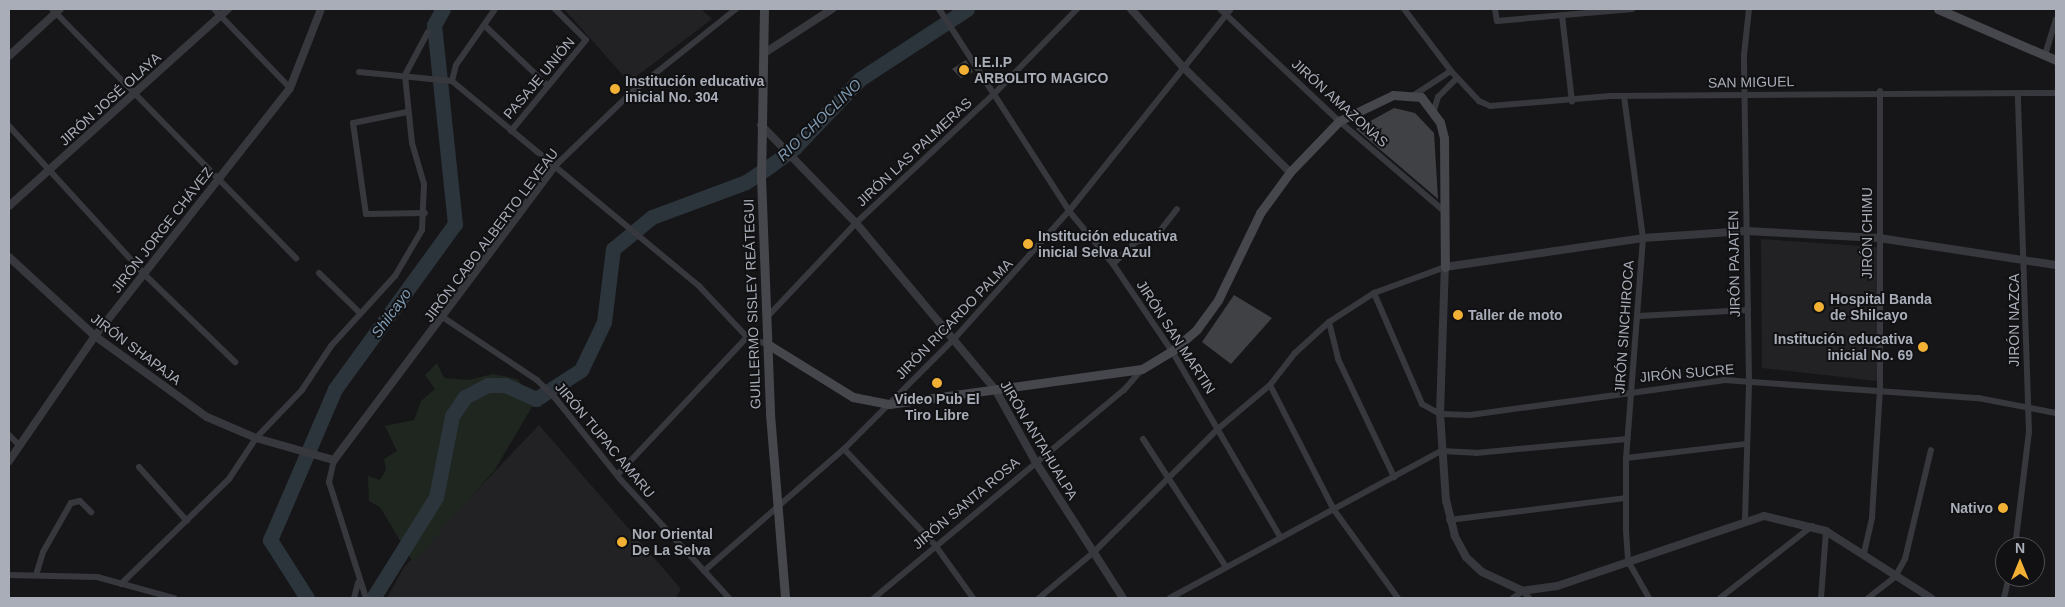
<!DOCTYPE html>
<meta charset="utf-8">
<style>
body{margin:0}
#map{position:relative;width:2065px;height:607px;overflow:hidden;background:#161618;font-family:Arial,sans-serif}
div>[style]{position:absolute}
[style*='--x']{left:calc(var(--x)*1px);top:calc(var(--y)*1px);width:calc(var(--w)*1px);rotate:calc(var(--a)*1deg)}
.built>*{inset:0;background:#222225}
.green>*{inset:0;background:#1e261f}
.river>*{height:15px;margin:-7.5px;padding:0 7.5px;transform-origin:7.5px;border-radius:7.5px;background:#2c353c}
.building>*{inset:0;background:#404145}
.minor>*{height:6px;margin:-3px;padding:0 3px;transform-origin:3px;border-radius:3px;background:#37383d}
.tertiary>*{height:8px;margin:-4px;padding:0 4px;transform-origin:4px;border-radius:4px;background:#37383d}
.secondary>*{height:9px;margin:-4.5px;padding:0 4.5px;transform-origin:4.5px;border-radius:4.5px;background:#45474d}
.dots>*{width:14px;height:14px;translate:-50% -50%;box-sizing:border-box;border:2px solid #111113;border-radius:50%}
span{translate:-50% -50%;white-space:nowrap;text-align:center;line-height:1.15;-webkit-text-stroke:4px #111113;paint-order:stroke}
.poi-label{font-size:14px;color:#a8adb8;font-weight:700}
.left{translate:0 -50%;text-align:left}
.right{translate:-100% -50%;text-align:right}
.street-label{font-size:14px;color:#a8adb8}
.water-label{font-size:15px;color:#7f9bb3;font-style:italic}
.frame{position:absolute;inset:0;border:10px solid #a8adb8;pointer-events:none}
.north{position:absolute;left:1995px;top:537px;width:50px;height:50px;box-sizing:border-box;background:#111113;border:1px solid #4d4f55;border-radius:50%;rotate:0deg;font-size:14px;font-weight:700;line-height:20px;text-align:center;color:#a8adb8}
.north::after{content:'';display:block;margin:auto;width:18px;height:22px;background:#f2b134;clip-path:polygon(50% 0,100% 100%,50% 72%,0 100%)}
</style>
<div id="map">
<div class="built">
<i style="clip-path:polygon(564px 9px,701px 9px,712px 19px,629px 82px)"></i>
<i style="clip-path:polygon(1761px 239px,1877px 247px,1877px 381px,1762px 368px)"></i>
<i style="clip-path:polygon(539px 425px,681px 589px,676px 598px,387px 598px,404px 567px)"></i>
</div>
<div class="green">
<i style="clip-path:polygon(437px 363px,444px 378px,468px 380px,493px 374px,517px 379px,542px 407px,532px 407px,494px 471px,413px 562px,380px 507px,369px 501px,368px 476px,380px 480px,386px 470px,384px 459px,397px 451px,385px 426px,414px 420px,421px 401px,435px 389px,425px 375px)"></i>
</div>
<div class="river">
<i style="--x:307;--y:598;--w:69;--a:-122.5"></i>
<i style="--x:270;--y:540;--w:164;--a:-66.7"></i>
<i style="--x:335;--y:389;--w:204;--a:-54"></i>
<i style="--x:455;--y:224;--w:200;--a:-96"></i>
<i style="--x:434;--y:25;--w:18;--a:-61"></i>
<i style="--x:373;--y:598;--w:119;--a:-58"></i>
<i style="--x:436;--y:497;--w:83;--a:-78.8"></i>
<i style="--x:452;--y:416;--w:23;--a:-56"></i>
<i style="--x:465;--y:397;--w:26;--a:-28"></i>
<i style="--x:488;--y:385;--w:17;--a:0"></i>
<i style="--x:505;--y:385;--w:34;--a:24"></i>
<i style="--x:536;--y:399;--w:54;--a:-32.8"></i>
<i style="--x:581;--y:370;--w:53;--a:-64.4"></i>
<i style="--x:604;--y:322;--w:74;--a:-83"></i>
<i style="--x:613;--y:249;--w:50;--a:-39.4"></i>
<i style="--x:652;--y:217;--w:100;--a:-20.4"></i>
<i style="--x:746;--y:182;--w:30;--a:-34"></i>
<i style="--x:771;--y:165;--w:29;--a:-36"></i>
<i style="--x:794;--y:148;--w:95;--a:-46.3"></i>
<i style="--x:860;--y:79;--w:128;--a:-33.2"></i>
</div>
<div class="building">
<i style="clip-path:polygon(966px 60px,973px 72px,961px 78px,952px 69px)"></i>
<i style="clip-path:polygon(1394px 108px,1415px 113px,1434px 133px,1438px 199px,1356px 129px)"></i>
<i style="clip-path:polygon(1234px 295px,1272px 318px,1231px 364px,1202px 342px)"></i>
</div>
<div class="minor">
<i style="--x:52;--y:9;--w:349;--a:45.6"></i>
<i style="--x:214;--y:9;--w:110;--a:46.1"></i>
<i style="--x:939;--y:9;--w:240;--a:57.2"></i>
<i style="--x:1069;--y:211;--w:69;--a:50.3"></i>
<i style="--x:1113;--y:264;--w:105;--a:55.9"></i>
<i style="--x:1172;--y:351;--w:216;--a:59.8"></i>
<i style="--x:1220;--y:9;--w:163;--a:43.3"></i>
<i style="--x:1339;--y:121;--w:140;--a:40.6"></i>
<i style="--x:1404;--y:9;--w:78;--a:52.8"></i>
<i style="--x:1451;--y:71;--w:41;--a:47"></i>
<i style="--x:1479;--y:101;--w:12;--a:24"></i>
<i style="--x:1490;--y:106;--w:121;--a:-4.7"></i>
<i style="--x:1611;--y:96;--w:445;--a:-0.4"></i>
<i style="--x:1495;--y:9;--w:12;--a:81"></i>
<i style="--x:1497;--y:21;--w:136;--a:-5.1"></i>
<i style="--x:1562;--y:15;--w:87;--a:83.4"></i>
<i style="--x:484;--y:25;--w:88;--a:43.6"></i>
<i style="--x:2045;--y:55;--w:37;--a:-73"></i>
<i style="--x:359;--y:72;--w:93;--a:5.5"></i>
<i style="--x:452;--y:81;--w:321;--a:39.7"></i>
<i style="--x:699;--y:286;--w:70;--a:46.7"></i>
<i style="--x:452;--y:81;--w:16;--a:-76"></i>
<i style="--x:456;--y:65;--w:68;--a:-55.1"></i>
<i style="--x:1414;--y:95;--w:44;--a:-33"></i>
<i style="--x:1624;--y:96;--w:143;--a:82.4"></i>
<i style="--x:1643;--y:238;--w:221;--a:94.4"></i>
<i style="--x:1626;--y:458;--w:73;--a:90"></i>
<i style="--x:1626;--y:531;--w:30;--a:86"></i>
<i style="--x:1628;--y:561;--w:43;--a:60.4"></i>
<i style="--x:1434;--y:110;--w:14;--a:-73"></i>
<i style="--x:1438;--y:97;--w:27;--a:-45"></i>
<i style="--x:407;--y:112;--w:55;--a:168.5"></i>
<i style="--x:353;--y:123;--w:92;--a:81.9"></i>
<i style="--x:366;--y:214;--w:59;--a:-1"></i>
<i style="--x:9;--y:126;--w:200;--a:47.6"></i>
<i style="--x:144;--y:274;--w:127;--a:44"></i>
<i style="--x:511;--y:131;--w:118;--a:-50.5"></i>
<i style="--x:586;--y:40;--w:44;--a:-135"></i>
<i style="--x:555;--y:166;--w:107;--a:-43.9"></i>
<i style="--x:632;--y:92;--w:133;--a:-38.6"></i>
<i style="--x:1113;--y:264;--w:32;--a:-44"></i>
<i style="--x:1136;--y:242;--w:21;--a:-17"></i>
<i style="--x:1156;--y:236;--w:34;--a:-52"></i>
<i style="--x:319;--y:273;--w:56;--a:44.3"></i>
<i style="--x:1374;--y:293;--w:121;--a:66.6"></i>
<i style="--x:1422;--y:404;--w:21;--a:29"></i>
<i style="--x:1440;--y:414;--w:30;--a:2"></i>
<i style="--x:1470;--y:415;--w:256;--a:-7.8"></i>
<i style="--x:1724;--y:380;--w:255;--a:4.1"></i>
<i style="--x:1978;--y:398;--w:79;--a:10.9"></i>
<i style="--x:770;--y:314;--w:125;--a:-46.6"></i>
<i style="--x:856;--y:223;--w:190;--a:-43.1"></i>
<i style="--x:995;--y:93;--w:117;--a:-45.7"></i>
<i style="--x:1639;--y:316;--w:109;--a:-3.2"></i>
<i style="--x:444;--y:318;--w:112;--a:33.7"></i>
<i style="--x:537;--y:380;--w:27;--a:45"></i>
<i style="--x:556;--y:399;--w:102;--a:51.3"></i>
<i style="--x:620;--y:479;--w:161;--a:47.5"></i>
<i style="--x:1329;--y:322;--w:38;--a:76"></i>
<i style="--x:1338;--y:359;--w:131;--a:64.6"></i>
<i style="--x:1270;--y:385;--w:140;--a:62.9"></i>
<i style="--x:1334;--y:510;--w:109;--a:54"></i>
<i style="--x:9;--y:435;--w:16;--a:45"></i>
<i style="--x:1143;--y:439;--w:153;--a:57"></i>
<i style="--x:844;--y:449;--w:132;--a:46.5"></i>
<i style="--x:935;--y:545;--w:65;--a:54.4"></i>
<i style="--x:1626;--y:458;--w:121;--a:-6.7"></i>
<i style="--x:334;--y:460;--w:23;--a:103"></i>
<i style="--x:329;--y:482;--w:122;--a:72.3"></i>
<i style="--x:139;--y:467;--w:72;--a:48.4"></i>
<i style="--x:619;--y:473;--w:187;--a:-46.7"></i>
<i style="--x:747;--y:337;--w:23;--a:20"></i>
<i style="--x:1745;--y:519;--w:138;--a:-88.3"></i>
<i style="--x:1749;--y:381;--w:326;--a:-90.9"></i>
<i style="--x:1744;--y:55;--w:46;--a:-83.8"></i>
<i style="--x:1449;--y:520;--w:177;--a:-7.1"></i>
<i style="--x:2015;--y:547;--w:116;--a:-83.1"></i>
<i style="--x:2029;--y:432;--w:339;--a:-91.9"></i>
<i style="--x:1864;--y:553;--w:37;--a:-77"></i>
<i style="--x:1872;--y:517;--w:126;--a:-86.4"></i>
<i style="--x:1880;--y:391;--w:300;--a:-90"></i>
<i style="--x:704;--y:571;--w:186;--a:-41.1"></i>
<i style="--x:844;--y:449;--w:156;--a:-45"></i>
<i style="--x:954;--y:339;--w:172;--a:-48.1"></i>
<i style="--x:1069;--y:211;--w:259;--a:-51.3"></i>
<i style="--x:9;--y:575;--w:88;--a:1.3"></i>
<i style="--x:97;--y:577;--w:80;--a:15.3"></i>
<i style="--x:36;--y:575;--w:24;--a:-73"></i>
<i style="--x:43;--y:552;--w:56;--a:-60.3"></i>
<i style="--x:71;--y:503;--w:9;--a:-13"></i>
<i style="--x:80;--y:501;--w:16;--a:45"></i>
<i style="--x:121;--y:584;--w:151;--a:-44.2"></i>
<i style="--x:229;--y:479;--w:49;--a:-56.6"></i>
<i style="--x:256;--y:438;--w:66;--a:-46.2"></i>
<i style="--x:302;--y:390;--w:53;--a:-56.6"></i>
<i style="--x:331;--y:346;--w:95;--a:-47.6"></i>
<i style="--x:395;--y:276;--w:53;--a:-59.6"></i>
<i style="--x:422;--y:230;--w:46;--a:-87.5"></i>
<i style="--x:424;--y:184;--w:43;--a:-106.3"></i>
<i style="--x:412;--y:143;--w:68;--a:-95.9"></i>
<i style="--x:405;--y:75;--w:49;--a:-61.9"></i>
<i style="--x:354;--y:598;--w:16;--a:-75"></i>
<i style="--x:874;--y:598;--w:325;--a:-39.8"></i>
<i style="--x:1124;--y:390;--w:28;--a:-49"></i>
<i style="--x:1039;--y:598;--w:72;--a:-39.9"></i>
<i style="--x:1094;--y:552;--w:176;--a:-44.8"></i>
<i style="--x:1219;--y:428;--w:67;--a:-40.1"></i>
<i style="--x:1270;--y:385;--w:41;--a:-52"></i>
<i style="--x:1295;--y:353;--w:46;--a:-42.4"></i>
<i style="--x:1329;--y:322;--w:54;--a:-32.8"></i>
<i style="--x:1374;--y:293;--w:76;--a:-20.1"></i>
<i style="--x:1170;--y:598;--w:308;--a:-28.5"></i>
<i style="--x:1441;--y:451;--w:35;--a:3"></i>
<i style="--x:1476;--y:453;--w:152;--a:-5.3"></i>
<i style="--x:1513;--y:598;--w:12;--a:-35"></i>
<i style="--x:1523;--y:591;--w:9;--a:49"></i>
<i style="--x:1720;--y:598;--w:117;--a:-38"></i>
<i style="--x:1821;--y:598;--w:67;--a:-85.7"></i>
<i style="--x:1868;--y:598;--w:34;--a:-38"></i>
<i style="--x:1895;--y:577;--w:21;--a:-61"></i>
<i style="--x:1905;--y:559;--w:112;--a:-76.6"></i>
<i style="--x:2004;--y:598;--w:22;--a:-77"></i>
</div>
<div class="tertiary">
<i style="--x:1131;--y:9;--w:79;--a:48.1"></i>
<i style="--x:1184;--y:68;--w:148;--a:44.5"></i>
<i style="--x:766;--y:52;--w:79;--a:-33.1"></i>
<i style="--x:9;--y:56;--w:69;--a:-42.7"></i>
<i style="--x:761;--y:125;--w:136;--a:45.9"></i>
<i style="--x:856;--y:223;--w:217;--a:50.1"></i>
<i style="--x:995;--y:389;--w:82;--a:60.9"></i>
<i style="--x:1035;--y:461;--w:163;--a:57.3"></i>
<i style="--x:9;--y:206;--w:295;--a:-42"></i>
<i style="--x:9;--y:257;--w:117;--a:42.6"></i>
<i style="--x:95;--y:336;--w:138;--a:35.9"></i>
<i style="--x:207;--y:417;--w:53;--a:23.2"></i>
<i style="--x:256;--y:438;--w:81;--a:15.8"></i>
<i style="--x:334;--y:460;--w:368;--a:-53.1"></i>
<i style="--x:9;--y:461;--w:152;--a:-55.5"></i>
<i style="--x:95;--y:336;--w:315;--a:-51.8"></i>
<i style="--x:290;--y:88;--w:85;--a:-68.6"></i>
<i style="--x:1931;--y:598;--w:125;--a:-147.5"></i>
<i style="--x:1826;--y:531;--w:64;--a:-166.4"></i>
<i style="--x:1764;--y:516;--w:219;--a:161.3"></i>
<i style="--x:1557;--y:586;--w:34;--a:172"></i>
<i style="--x:1523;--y:591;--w:45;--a:-155.1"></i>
<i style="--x:1482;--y:572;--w:22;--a:-137"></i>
<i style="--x:1466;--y:557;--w:24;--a:-118"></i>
<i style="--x:1455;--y:536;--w:36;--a:-104"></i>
<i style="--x:1446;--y:501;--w:87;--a:-93.9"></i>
<i style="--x:1440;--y:414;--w:147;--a:-88.1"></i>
<i style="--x:1445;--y:267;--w:200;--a:-8.3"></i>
<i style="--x:1643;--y:238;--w:103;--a:-3.9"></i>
<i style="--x:1746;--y:231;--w:133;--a:3"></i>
<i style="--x:1879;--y:238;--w:179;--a:8.7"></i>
</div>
<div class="secondary">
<i style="--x:764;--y:9;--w:168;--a:91"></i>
<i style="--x:761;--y:177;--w:237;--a:87.8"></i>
<i style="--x:770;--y:414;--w:185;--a:85.3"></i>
<i style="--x:1938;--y:9;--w:129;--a:23.4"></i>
<i style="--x:769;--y:345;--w:99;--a:31.8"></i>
<i style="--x:853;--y:397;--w:37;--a:11"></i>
<i style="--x:889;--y:404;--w:255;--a:-7.9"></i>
<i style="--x:1142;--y:369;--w:35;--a:-31"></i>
<i style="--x:1172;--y:351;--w:33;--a:-41"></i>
<i style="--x:1197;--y:329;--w:36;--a:-54"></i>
<i style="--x:1218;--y:300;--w:97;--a:-64.2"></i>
<i style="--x:1260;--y:213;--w:51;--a:-53.8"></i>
<i style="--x:1290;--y:172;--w:71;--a:-46.1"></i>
<i style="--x:1339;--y:121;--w:60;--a:-25.7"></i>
<i style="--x:1393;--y:95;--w:28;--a:4"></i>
<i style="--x:1421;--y:97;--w:31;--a:53"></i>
<i style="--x:1440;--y:122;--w:16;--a:76"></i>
<i style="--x:1444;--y:138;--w:129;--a:89.6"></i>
</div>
<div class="dots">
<i style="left:964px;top:70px;background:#f2b134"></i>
<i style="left:615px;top:89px;background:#f2b134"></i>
<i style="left:1028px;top:244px;background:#f2b134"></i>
<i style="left:1819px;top:307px;background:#f2b134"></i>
<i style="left:1458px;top:315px;background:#f2b134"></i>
<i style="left:1923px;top:347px;background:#f2b134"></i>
<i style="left:937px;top:383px;background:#f2b134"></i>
<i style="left:2003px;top:508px;background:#f2b134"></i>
<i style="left:622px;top:542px;background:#f2b134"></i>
</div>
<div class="poi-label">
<span class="left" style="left:974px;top:70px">I.E.I.P<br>ARBOLITO MAGICO</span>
<span class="left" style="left:625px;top:89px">Institución educativa<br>inicial No. 304</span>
<span class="left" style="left:1038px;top:244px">Institución educativa<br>inicial Selva Azul</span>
<span class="left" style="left:1830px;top:307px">Hospital Banda<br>de Shilcayo</span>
<span class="left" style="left:1468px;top:315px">Taller de moto</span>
<span class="right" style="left:1913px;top:347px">Institución educativa<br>inicial No. 69</span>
<span style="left:937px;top:407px">Video Pub El<br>Tiro Libre</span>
<span class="right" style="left:1993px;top:508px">Nativo</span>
<span class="left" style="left:632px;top:542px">Nor Oriental<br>De La Selva</span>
</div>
<div class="street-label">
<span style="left:539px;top:78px;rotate:-50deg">PASAJE UNIÓN</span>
<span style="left:1751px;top:82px;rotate:-1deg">SAN MIGUEL</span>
<span style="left:110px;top:99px;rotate:-42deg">JIRÓN JOSÉ OLAYA</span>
<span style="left:1340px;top:103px;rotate:42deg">JIRÓN AMAZONAS</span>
<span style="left:914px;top:152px;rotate:-43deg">JIRÓN LAS PALMERAS</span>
<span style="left:162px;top:230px;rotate:-52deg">JIRÓN JORGE CHÁVEZ</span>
<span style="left:1867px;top:233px;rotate:-90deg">JIRÓN CHIMU</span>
<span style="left:491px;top:235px;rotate:-53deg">JIRÓN CABO ALBERTO LEVEAU</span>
<span style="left:1734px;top:264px;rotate:-91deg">JIRÓN PAJATEN</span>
<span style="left:752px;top:304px;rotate:-92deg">GUILLERMO SISLEY REÁTEGUI</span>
<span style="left:954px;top:319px;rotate:-46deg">JIRÓN RICARDO PALMA</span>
<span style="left:2014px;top:320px;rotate:-90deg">JIRÓN NAZCA</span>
<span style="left:1624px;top:327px;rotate:-86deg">JIRÓN SINCHIROCA</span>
<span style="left:1176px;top:337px;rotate:57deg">JIRÓN SAN MARTIN</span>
<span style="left:136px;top:349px;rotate:37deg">JIRÓN SHAPAJA</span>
<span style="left:1687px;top:373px;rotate:-5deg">JIRÓN SUCRE</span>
<span style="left:605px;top:440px;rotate:50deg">JIRÓN TUPAC AMARU</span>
<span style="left:1039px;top:440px;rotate:59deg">JIRÓN ANTAHUALPA</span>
<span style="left:966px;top:503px;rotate:-40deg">JIRÓN SANTA ROSA</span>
</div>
<div class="water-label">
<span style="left:819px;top:120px;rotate:-44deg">RIO CHOCLINO</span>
<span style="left:391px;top:313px;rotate:-54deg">Shilcayo</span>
</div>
<div class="frame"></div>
<div class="north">N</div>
</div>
